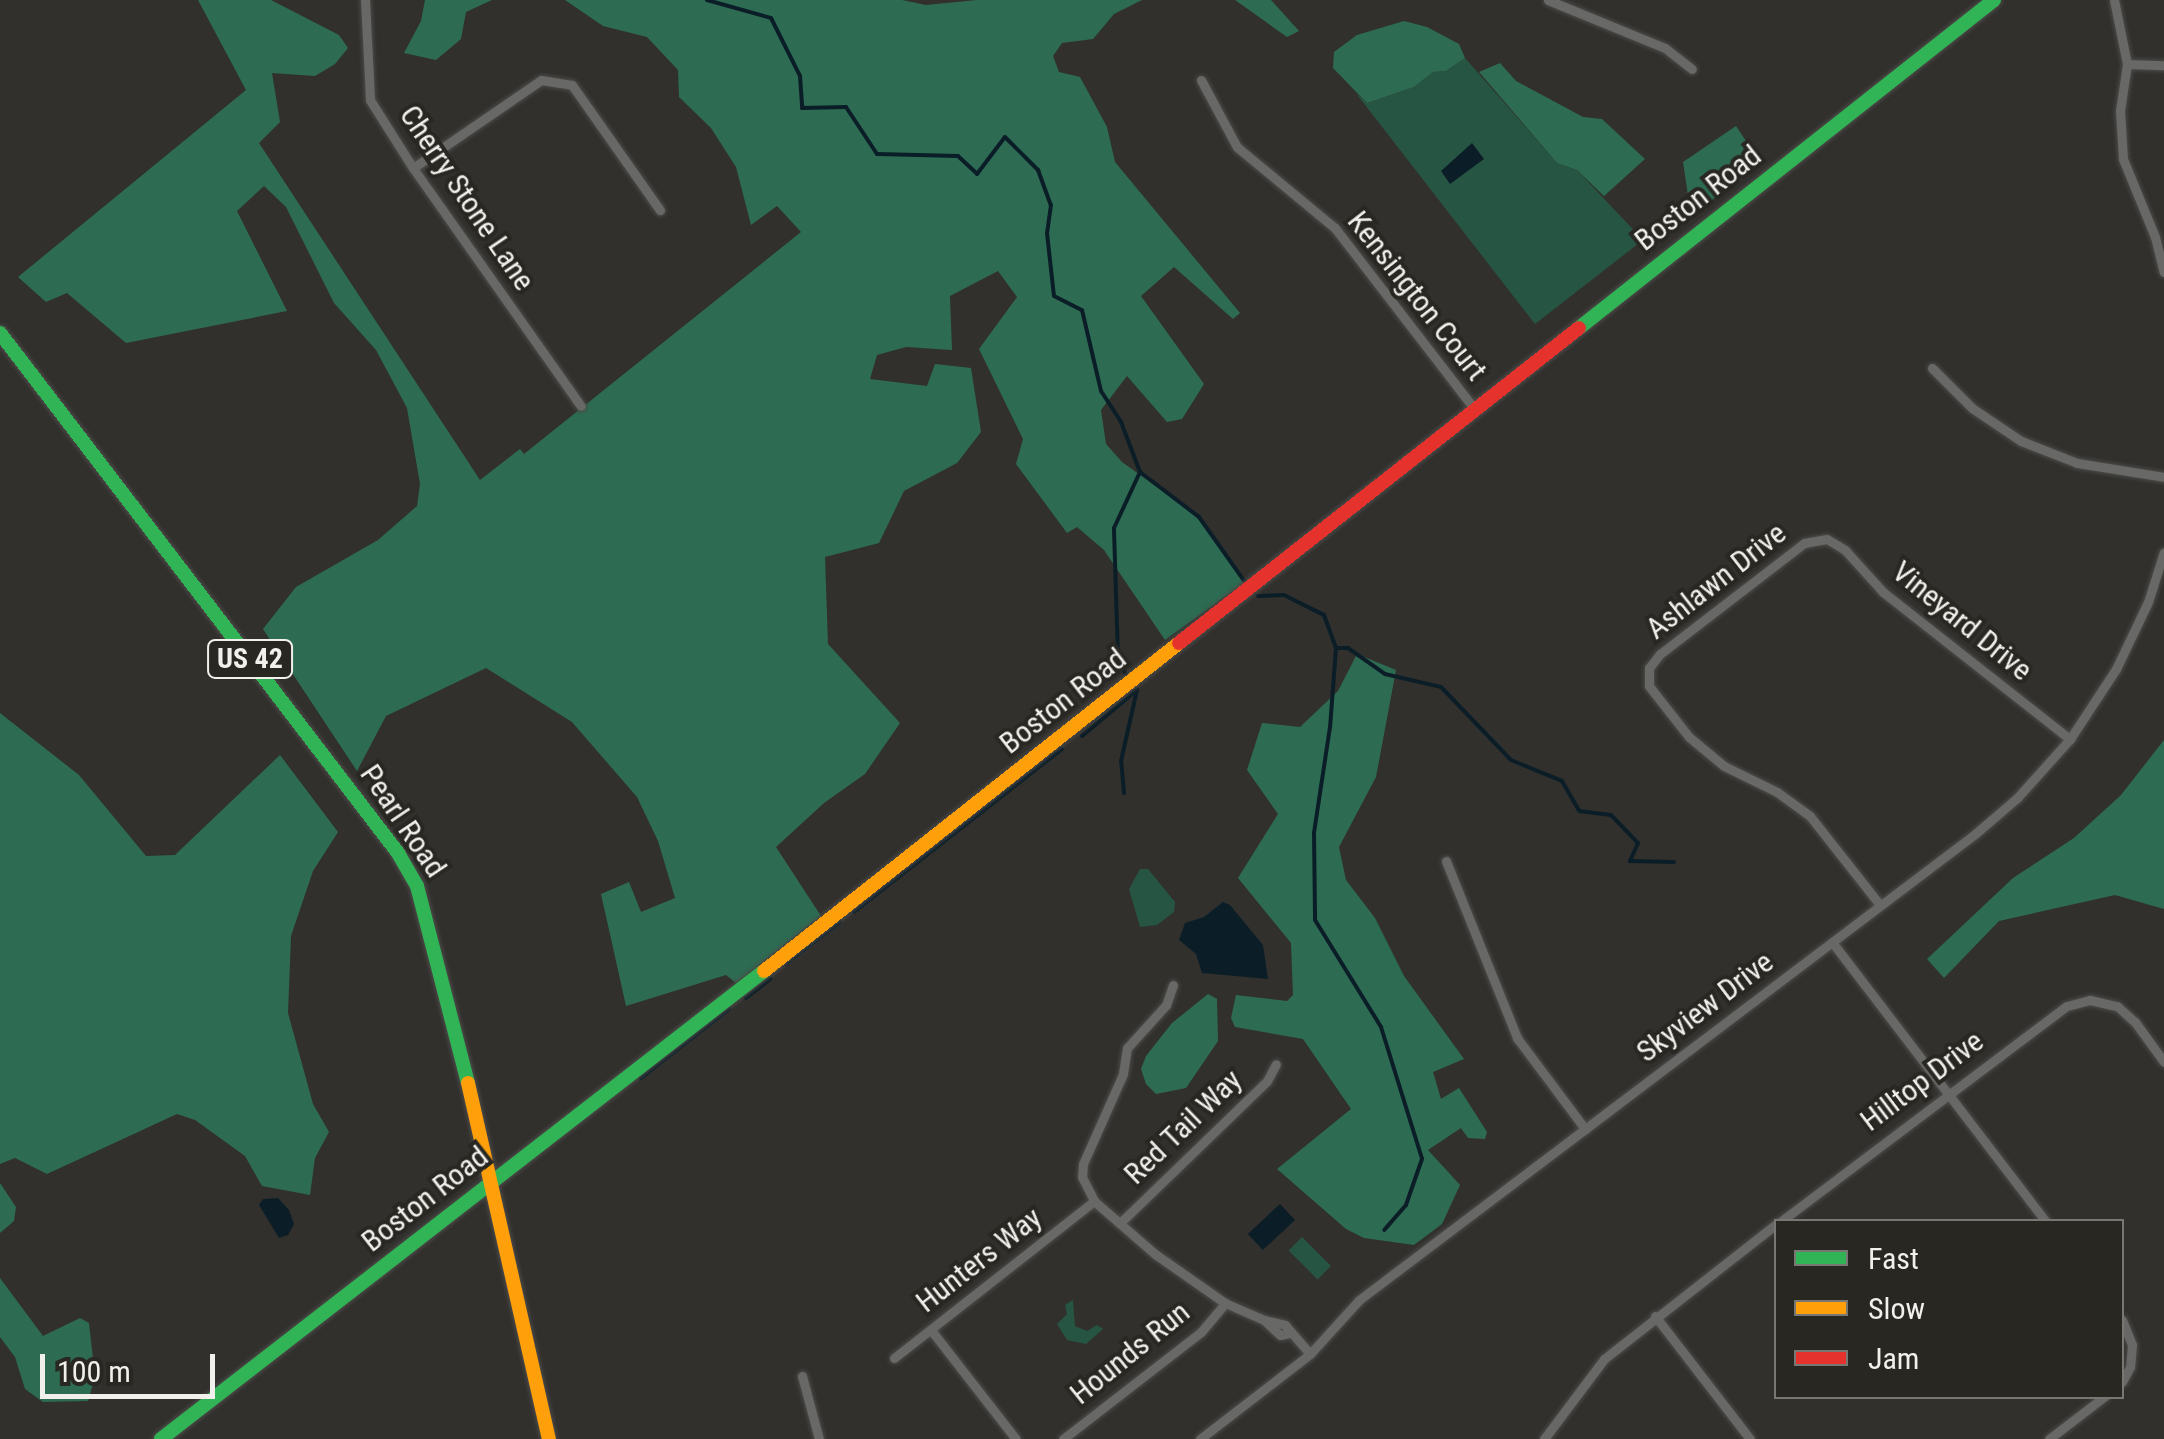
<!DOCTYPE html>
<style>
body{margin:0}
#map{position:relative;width:2164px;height:1439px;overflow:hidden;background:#31302d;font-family:"Roboto Condensed",sans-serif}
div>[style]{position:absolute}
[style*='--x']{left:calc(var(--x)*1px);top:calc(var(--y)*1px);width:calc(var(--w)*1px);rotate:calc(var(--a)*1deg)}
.green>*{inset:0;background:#275543;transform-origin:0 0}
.forest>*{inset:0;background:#2d6c53}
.water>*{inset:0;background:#0b1e28;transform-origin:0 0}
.stream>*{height:4px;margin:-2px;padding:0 2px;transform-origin:2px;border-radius:2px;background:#0b1e28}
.roads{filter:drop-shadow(0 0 2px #4c4b49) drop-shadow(0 0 2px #4c4b49)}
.street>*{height:9px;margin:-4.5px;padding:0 4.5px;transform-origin:4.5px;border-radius:4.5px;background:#686866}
.fast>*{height:14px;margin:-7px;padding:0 7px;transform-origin:7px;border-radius:7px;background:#30b455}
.slow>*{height:14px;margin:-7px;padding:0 7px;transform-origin:7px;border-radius:7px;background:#ff9f0a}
.jam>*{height:14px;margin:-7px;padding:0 7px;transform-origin:7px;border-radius:7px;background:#e5322d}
span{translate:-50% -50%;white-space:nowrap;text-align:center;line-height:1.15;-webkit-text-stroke:8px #282722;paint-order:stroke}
.shield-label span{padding:2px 8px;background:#282722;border:2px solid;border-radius:8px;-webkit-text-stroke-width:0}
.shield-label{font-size:28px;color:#f1f0ed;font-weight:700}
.street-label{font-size:30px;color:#f1f0ed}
.legend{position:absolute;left:1774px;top:1219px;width:350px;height:180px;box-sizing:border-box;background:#282722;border:2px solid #787773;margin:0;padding:12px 18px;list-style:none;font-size:30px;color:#f1f0ed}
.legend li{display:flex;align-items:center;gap:20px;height:50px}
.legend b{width:50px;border:2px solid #787773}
.scale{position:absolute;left:40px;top:1354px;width:175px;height:45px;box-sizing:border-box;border:5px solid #f1f0ed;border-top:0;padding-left:12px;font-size:30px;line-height:35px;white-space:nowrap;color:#f1f0ed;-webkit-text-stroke:8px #282722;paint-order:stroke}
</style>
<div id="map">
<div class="green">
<i style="clip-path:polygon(1465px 58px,1557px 163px,1577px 170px,1643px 240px,1535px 324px,1355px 92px,1367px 103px,1414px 87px,1433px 72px,1446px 71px)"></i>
<i style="clip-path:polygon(1140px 869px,1148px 869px,1175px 902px,1174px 912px,1157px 925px,1140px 927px,1129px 889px)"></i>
<i style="left:1302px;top:1237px;width:41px;height:19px;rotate:45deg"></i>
<i style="clip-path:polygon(1073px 1300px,1075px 1326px,1087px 1331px,1097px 1325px,1103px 1329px,1086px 1344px,1067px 1340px,1057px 1324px,1067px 1314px,1065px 1305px)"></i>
</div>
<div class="forest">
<i style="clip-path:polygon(198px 0,271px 0,339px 35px,348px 48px,335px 64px,315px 76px,272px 73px,280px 122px,259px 143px,480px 480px,520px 449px,524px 454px,801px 232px,777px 206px,751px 225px,736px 167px,711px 128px,679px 97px,678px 70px,647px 37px,603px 26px,565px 0,902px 0,926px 5px,977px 0,1142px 0,1114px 14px,1093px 39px,1062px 43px,1053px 56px,1059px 72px,1080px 77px,1107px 127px,1115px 162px,1240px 313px,1233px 319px,1174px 267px,1141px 296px,1204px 384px,1182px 419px,1167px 422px,1127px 376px,1101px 410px,1106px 444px,1122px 462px,1199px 517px,1245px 582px,1165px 640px,1104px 550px,1077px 527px,1067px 533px,1016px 464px,1023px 439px,979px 349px,1017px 297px,998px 271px,950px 296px,952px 350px,906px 347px,877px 355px,870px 379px,927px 386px,935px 364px,971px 368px,981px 432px,957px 463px,904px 491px,879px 543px,825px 557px,828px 644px,900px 723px,865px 774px,824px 803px,776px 847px,821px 916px,736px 983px,726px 975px,626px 1006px,601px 894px,629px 882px,641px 912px,675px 898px,658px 841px,637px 797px,572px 722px,486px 668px,386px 716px,357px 771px,263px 629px,296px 587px,378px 540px,417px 506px,420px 484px,407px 408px,376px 350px,334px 303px,286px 207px,264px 186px,237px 211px,287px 311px,126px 343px,67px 293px,46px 302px,18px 277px,246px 90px)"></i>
<i style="clip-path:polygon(425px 0,492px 0,466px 12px,461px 39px,436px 60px,404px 53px,421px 21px)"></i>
<i style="clip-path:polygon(1235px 0,1271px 0,1299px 31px,1287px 37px)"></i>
<i style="clip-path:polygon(1404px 21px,1427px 27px,1459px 44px,1465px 58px,1446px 71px,1433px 72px,1414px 87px,1367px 103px,1333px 68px,1334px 52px,1357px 35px)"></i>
<i style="clip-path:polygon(1500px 63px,1516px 81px,1583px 117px,1602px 119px,1645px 159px,1604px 196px,1577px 170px,1557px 163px,1479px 72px)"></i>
<i style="clip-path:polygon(1736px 126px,1750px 147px,1746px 167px,1704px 208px,1690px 209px,1683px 162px)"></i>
<i style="clip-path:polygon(1357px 654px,1396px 670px,1376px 777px,1339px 847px,1346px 880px,1375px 918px,1404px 976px,1464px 1059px,1433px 1072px,1441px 1099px,1459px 1088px,1487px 1132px,1485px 1139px,1468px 1138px,1461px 1128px,1428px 1150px,1460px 1185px,1442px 1224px,1414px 1245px,1364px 1238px,1346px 1229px,1277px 1169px,1351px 1109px,1303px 1039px,1235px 1027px,1231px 1018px,1236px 995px,1287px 1001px,1293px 995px,1291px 943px,1238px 878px,1278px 814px,1247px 770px,1262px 723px,1300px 727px,1338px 691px)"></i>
<i style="clip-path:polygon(0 713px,79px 775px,146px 856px,175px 855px,280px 755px,338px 832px,313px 871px,291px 936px,288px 1013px,313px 1104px,329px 1132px,315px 1158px,310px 1195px,262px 1186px,245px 1156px,195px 1120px,177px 1114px,47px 1174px,15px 1158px,0 1164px)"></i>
<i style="clip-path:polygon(2164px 740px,2164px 909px,2115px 895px,1999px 921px,1944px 978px,1927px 959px,2013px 878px,2074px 838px,2121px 795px)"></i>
<i style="clip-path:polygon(1208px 994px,1217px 999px,1218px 1041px,1186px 1088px,1156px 1094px,1146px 1084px,1141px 1069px,1146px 1056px,1172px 1023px)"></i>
<i style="clip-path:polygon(0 1183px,16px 1207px,14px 1221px,0 1233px)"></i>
<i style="clip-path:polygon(0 1278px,43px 1336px,80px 1318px,89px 1323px,95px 1377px,88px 1401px,43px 1402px,25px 1389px,15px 1357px,0 1337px)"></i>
</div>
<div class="water">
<i style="clip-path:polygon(1472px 143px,1484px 159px,1450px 184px,1441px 171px)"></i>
<i style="clip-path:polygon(1223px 902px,1230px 905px,1263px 945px,1268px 979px,1202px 973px,1196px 954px,1179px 940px,1185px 923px,1204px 917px)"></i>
<i style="clip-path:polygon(278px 1198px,289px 1210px,294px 1224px,288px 1235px,279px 1238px,259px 1205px,263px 1199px)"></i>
<i style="left:1280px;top:1204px;width:22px;height:44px;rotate:47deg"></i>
</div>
<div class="stream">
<i style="--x:707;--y:0;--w:66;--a:15.7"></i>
<i style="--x:771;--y:18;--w:65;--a:63.4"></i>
<i style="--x:800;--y:76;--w:32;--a:86"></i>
<i style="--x:802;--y:108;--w:44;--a:-1.3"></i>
<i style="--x:846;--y:107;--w:56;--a:56.6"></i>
<i style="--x:877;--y:154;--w:81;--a:1.4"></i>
<i style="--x:958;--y:156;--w:26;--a:43"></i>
<i style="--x:977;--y:174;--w:46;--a:-52.9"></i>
<i style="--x:1005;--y:137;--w:47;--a:45"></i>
<i style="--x:1038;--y:170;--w:37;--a:70"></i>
<i style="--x:1051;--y:205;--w:28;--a:98"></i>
<i style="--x:1047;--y:233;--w:63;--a:83.7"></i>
<i style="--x:1054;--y:296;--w:31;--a:27"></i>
<i style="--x:1082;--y:310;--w:83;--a:76.8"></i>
<i style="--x:1101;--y:391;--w:37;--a:57"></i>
<i style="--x:1121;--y:422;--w:53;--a:69.2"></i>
<i style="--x:1140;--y:472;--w:74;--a:37.3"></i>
<i style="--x:1199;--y:517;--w:80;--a:54.7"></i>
<i style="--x:1258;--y:596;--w:26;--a:-2"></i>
<i style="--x:1284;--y:595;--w:45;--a:26.6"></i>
<i style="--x:1324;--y:615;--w:35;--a:70"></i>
<i style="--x:1336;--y:648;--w:79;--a:94.3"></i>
<i style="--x:1330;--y:727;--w:107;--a:98.6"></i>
<i style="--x:1314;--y:833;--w:87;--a:89.3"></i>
<i style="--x:1315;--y:920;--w:126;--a:58.3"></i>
<i style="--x:1381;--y:1027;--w:138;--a:72.7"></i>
<i style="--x:1422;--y:1159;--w:49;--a:109.2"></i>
<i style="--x:1406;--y:1205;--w:33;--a:131"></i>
<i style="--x:1338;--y:648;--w:10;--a:0"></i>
<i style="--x:1348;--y:648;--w:45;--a:35.1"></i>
<i style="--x:1385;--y:674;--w:57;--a:13.1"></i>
<i style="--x:1441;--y:687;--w:101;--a:46.2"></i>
<i style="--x:1511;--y:760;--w:55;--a:22.4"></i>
<i style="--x:1562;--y:781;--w:34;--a:60"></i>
<i style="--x:1579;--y:811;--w:32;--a:7"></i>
<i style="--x:1611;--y:815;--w:39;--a:46"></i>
<i style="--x:1638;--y:843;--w:20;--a:114"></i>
<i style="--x:1630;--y:861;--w:44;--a:1.3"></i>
<i style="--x:1126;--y:675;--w:20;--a:-114"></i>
<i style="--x:1118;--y:657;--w:129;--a:-91.8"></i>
<i style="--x:1114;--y:528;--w:62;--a:-65.1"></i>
<i style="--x:1082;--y:736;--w:72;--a:-39.9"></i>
<i style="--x:1124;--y:793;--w:32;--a:-95"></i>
<i style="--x:1121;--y:761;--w:73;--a:-77.3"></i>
<i style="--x:854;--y:912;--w:264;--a:-38.1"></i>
<i style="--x:786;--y:964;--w:68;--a:-37.9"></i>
<i style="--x:746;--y:998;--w:31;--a:-38"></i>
<i style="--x:641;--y:1078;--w:112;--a:-38.1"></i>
</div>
<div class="roads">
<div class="street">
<i style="--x:365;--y:0;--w:100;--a:87.1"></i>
<i style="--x:370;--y:100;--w:80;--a:57.7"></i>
<i style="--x:413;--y:168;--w:291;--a:54.8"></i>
<i style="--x:1548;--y:0;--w:126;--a:22.3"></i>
<i style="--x:1665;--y:48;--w:34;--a:38"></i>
<i style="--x:2114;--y:0;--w:65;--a:78.5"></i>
<i style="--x:2127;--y:64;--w:48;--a:98.5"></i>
<i style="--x:2120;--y:111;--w:48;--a:86.4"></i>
<i style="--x:2123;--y:159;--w:84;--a:67.7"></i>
<i style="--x:2155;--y:237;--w:36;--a:76"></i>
<i style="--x:2127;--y:64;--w:37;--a:2"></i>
<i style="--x:1201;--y:80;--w:76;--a:61.8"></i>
<i style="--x:1237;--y:147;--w:127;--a:39.6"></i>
<i style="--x:1335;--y:228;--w:231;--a:52.4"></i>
<i style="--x:413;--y:168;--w:155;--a:-34.5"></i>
<i style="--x:541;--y:80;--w:31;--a:9"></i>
<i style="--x:572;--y:85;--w:153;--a:54.9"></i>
<i style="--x:1932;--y:368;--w:57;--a:45"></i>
<i style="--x:1972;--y:408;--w:59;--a:34"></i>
<i style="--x:2021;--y:441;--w:60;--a:21.4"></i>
<i style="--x:2077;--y:463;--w:88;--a:9.1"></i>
<i style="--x:1446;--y:861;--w:191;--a:68.1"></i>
<i style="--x:1517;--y:1038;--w:114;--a:53.2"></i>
<i style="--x:1880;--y:905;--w:113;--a:-128.2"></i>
<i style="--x:1810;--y:816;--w:41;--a:-144"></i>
<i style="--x:1777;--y:792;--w:59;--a:-153.9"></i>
<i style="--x:1724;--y:766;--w:45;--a:-140.4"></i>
<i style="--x:1689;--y:737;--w:65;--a:-128.1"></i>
<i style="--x:1649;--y:686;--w:18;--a:-90"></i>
<i style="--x:1649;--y:668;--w:18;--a:-52"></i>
<i style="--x:1660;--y:654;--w:182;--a:-37.6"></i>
<i style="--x:1804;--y:543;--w:23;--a:-10"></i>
<i style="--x:1827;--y:539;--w:21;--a:31"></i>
<i style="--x:1845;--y:550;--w:57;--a:47.9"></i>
<i style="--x:1883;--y:592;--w:238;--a:38.2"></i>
<i style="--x:1832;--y:942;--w:352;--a:52.6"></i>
<i style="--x:1173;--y:985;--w:21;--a:109"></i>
<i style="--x:1166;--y:1005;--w:58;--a:132.2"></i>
<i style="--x:1127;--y:1048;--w:26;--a:99"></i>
<i style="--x:1123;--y:1074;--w:98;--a:114"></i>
<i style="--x:1083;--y:1164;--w:13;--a:94"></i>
<i style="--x:1082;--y:1177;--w:27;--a:63"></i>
<i style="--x:1094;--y:1201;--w:81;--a:41"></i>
<i style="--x:1155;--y:1254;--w:85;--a:35"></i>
<i style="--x:1225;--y:1303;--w:43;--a:23.6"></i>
<i style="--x:1780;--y:1222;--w:359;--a:-37"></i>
<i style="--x:2067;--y:1006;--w:24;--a:-15"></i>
<i style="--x:2090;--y:1000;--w:28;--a:13"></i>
<i style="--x:2117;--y:1006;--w:24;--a:42"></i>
<i style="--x:2135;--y:1022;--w:49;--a:54.1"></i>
<i style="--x:1120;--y:1223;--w:204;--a:-44"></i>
<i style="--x:1267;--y:1081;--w:19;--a:-62"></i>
<i style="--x:1655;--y:1316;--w:155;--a:52.3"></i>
<i style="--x:2122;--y:1320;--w:27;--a:68"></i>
<i style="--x:2132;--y:1345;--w:22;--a:95"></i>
<i style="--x:2130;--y:1367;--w:17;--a:118"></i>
<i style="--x:931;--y:1330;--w:138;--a:52.1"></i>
<i style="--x:1289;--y:1333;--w:9;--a:167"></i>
<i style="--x:1280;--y:1335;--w:22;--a:-137"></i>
<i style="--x:1264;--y:1320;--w:22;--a:13"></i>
<i style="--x:1285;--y:1325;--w:38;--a:49"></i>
<i style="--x:894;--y:1358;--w:254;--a:-38.1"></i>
<i style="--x:802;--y:1376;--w:65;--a:74.9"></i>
<i style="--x:1063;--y:1439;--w:175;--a:-37.8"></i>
<i style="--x:1201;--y:1332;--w:38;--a:-50"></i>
<i style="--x:1200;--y:1439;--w:139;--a:-37.7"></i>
<i style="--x:1310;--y:1354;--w:73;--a:-47.8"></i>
<i style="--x:1359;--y:1300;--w:772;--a:-37.11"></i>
<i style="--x:1975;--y:834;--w:55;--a:-40.6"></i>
<i style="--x:2017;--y:798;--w:79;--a:-48.1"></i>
<i style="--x:2070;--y:739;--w:84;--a:-56.7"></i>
<i style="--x:2116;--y:669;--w:74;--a:-64.5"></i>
<i style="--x:2148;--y:602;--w:52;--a:-72.3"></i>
<i style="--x:1544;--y:1439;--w:100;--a:-53.1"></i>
<i style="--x:1604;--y:1359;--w:219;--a:-38.1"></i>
<i style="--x:2049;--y:1439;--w:71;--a:-37.5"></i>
</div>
<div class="fast">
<i style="--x:1579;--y:328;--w:529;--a:-38.32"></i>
<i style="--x:0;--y:333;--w:655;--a:52.57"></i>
<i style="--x:398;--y:853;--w:38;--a:60"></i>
<i style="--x:417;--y:886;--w:203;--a:75.5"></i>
<i style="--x:161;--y:1439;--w:763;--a:-37.82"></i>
</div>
<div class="slow">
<i style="--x:764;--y:971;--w:529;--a:-38.32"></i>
<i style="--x:468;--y:1083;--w:365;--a:77.2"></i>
</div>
<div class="jam">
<i style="--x:1179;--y:643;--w:509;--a:-38.22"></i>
</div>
</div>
<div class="shield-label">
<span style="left:250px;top:659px">US 42</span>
</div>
<div class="street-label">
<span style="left:467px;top:198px;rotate:56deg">Cherry Stone Lane</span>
<span style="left:1698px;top:198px;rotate:-38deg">Boston Road</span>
<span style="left:1417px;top:296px;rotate:52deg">Kensington Court</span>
<span style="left:1716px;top:581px;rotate:-38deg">Ashlawn Drive</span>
<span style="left:1962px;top:621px;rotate:39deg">Vineyard Drive</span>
<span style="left:1063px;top:701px;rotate:-38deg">Boston Road</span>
<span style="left:403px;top:821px;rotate:56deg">Pearl Road</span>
<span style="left:1705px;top:1007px;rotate:-37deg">Skyview Drive</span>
<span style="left:1922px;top:1081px;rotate:-37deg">Hilltop Drive</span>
<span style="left:1183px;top:1127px;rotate:-44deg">Red Tail Way</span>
<span style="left:425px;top:1199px;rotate:-38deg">Boston Road</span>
<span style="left:979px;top:1260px;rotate:-38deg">Hunters Way</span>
<span style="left:1130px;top:1353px;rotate:-39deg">Hounds Run</span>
</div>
<ul class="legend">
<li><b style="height:12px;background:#30b455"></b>Fast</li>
<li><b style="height:12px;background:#ff9f0a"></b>Slow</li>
<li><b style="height:12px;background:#e5322d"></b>Jam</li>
</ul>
<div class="scale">100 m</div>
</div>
